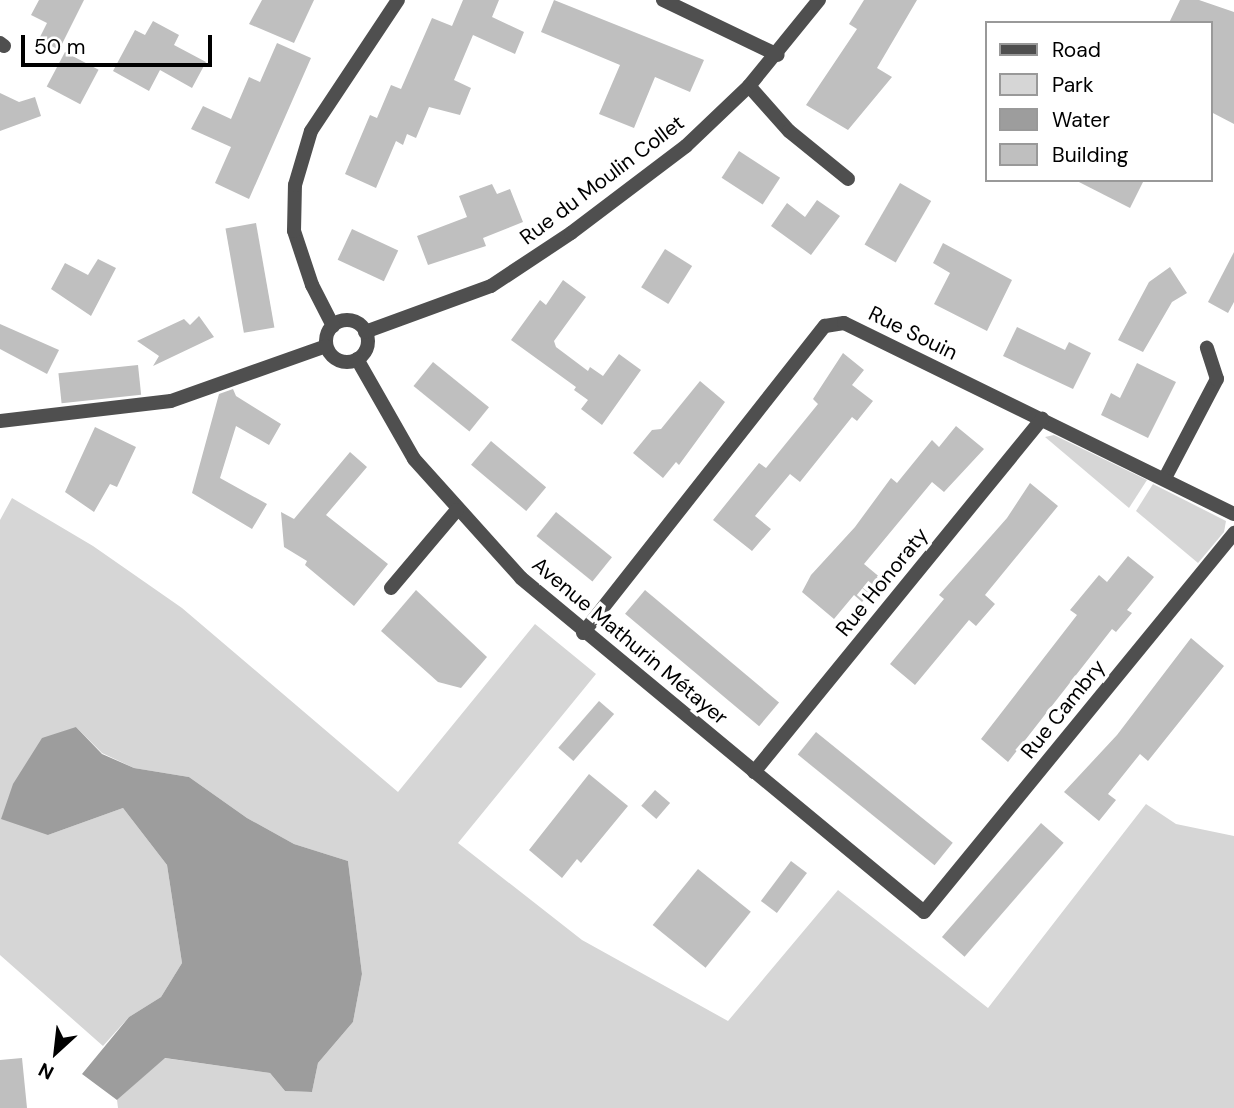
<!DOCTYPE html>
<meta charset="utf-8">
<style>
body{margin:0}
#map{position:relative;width:1234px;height:1108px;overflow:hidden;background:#fff;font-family:"DM Sans",sans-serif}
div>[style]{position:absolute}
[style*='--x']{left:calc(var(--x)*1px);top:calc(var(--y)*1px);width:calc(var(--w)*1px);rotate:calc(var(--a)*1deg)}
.green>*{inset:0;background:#d6d6d6}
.water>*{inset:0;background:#9d9d9d}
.building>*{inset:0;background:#bfbfbf;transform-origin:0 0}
.street>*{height:14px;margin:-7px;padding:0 7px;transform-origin:7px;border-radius:7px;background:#4f4f4f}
.street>.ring{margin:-7px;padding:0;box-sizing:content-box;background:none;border:14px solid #4f4f4f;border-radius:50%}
span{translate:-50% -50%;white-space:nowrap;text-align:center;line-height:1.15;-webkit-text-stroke:7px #fff;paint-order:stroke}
.street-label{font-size:21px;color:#000}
.legend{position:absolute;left:985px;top:21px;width:228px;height:161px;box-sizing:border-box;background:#fff;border:2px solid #999;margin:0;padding:9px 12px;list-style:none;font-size:21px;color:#000}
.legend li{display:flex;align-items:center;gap:14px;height:35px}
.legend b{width:35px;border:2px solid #999}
.north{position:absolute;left:21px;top:1017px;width:70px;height:70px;-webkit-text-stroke:5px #fff;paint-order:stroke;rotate:207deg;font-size:19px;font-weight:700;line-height:28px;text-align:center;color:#000}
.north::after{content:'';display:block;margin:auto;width:24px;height:32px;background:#000;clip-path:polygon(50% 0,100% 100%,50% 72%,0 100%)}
.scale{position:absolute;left:21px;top:35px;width:191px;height:32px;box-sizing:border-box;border:4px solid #000;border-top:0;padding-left:9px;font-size:21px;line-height:24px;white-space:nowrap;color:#000;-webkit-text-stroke:5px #fff;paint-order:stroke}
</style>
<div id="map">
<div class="green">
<i style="clip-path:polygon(1054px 435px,1147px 480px,1129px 508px,1045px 437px)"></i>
<i style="clip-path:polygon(1153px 484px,1226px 521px,1224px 532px,1198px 563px,1136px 511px)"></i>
<i style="clip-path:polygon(12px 498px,93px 546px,182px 608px,398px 792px,535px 624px,596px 674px,458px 843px,582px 940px,728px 1021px,838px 890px,988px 1008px,1146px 804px,1176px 824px,1234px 836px,1234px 1108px,118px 1108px,117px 1100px,164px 1058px,270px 1073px,285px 1091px,312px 1092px,318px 1063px,353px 1022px,362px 974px,348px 861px,294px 844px,247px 818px,189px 777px,134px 768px,102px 753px,76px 727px,48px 835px,123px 808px,167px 865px,182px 963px,161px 997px,129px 1017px,103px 1046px,0 955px,0 520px)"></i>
</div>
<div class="water">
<i style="clip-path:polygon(76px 727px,102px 754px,134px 768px,189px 777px,247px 818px,294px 844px,348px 861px,362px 974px,353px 1022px,318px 1063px,312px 1092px,285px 1091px,270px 1073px,165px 1058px,117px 1100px,82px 1074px,129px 1017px,161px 997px,182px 963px,167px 865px,123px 808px,48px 835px,1px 819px,13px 784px,42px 738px)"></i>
</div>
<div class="building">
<i style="clip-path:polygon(39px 0,84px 0,59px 50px,39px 39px,47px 23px,31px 15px)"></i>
<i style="clip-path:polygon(262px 0,314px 0,294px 43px,249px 24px)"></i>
<i style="clip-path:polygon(463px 0,499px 0,492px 17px,524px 32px,515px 54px,473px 35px,454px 80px,471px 88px,460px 115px,429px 107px,416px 138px,407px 134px,403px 145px,396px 141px,376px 188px,345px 174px,370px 115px,377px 118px,391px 85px,401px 89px,432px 18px,452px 26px)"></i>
<i style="clip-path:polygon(554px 0,704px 60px,690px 92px,655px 77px,634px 128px,599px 114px,620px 65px,541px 32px)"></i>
<i style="clip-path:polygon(864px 0,917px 0,877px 68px,892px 77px,848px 130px,806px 105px,857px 29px,849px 24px)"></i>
<i style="clip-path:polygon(1180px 0,1199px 0,1234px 12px,1234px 124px,1211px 112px,1211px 23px,1169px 23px)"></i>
<i style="clip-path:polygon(153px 21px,179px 35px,174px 45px,206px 62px,192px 88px,160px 70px,149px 91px,113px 71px,135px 30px,145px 35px)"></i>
<i style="clip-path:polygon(277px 43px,311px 58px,249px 199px,215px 183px,231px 147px,191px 129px,203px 106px,231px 119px,249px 77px,260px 82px)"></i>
<i style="left:65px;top:52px;width:38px;height:39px;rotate:28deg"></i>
<i style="clip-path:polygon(0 93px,19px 102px,35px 97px,41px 116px,0 131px)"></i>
<i style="left:739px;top:151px;width:49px;height:32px;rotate:33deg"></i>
<i style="clip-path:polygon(1075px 180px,1144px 180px,1130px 208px)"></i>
<i style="left:900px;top:183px;width:36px;height:71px;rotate:30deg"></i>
<i style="clip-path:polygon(492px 184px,497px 194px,510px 189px,523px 222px,483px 238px,486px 246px,428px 265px,417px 236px,467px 217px,459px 196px)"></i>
<i style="clip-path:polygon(817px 200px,840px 216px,811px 255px,771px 226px,787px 203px,805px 217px)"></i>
<i style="left:256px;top:223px;width:106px;height:31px;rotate:80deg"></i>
<i style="left:352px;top:229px;width:51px;height:34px;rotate:25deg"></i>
<i style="clip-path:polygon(943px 243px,1012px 280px,987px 331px,934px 304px,950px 273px,933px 263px)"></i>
<i style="left:665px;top:249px;width:32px;height:45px;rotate:32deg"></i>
<i style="clip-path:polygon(1234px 252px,1234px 302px,1228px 313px,1208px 302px)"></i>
<i style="clip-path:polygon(98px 259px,116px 268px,91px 316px,51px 289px,65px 263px,88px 275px)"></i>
<i style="clip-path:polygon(1170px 267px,1187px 293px,1172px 302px,1143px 352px,1118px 340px,1149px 282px)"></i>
<i style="clip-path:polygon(563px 280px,586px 297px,554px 341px,556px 347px,588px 371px,590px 367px,603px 376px,619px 354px,641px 370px,602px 425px,581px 409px,588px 400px,574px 390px,576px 387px,511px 340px,540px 300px,546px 305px)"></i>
<i style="clip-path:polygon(199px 316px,214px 337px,153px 366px,159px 356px,137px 341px,184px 319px,190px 325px)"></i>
<i style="clip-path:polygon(0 324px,59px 350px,47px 374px,0 349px)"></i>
<i style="clip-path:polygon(1017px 327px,1065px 350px,1069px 342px,1091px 353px,1073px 389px,1003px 356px)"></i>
<i style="clip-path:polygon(843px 353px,864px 370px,852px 385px,873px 401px,857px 421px,852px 417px,800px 482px,790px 474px,755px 516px,771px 529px,752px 551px,713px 520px,759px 463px,766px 468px,818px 404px,813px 399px)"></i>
<i style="left:433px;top:362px;width:72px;height:31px;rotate:39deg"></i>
<i style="clip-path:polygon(1137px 363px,1176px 382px,1148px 438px,1101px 415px,1111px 393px,1120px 398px)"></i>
<i style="left:138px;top:365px;width:30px;height:80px;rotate:84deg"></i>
<i style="clip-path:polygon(700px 381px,725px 402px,679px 465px,676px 462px,663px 478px,633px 453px,652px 430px,661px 429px)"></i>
<i style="clip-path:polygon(233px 389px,236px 396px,281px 424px,269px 445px,236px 426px,220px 478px,267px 504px,252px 529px,192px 493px,219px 394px)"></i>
<i style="clip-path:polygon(956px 426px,984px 449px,944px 492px,932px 482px,864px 564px,882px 579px,862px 602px,854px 595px,834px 619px,802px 592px,811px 575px,855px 527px,891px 478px,897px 483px,932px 440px,939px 447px)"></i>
<i style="clip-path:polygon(95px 427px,136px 447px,117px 487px,110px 484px,94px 512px,65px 492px)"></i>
<i style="left:491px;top:441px;width:72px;height:31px;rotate:40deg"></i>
<i style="clip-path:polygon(350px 452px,367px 467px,326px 515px,388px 564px,354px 606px,305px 565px,307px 561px,284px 547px,281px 512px,294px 519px)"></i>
<i style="clip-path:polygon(1030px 483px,1058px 506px,985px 595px,995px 604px,976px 626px,969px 620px,915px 685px,890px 664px,944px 599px,939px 595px,1007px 518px)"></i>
<i style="left:556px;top:512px;width:72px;height:31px;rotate:39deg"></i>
<i style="clip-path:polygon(1128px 556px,1154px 577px,1127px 610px,1132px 613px,1116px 632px,1112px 629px,1008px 762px,981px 739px,1077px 615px,1070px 610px,1099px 575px,1107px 582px)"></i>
<i style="clip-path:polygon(416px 590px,487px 657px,461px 688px,438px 682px,381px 631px)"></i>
<i style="left:645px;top:590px;width:175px;height:31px;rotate:40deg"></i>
<i style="clip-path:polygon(1191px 638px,1224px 666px,1148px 761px,1140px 754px,1108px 794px,1116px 800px,1099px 821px,1064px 792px,1117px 735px)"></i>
<i style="left:599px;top:701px;width:20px;height:62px;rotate:41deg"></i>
<i style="left:816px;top:732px;width:176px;height:29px;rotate:39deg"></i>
<i style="clip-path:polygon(589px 774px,628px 806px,581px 863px,577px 859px,562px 878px,529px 850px)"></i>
<i style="left:655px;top:790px;width:20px;height:21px;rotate:41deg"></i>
<i style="left:1041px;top:823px;width:30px;height:151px;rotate:41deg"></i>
<i style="left:791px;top:861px;width:20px;height:50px;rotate:37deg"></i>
<i style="left:698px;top:869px;width:68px;height:72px;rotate:39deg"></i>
<i style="clip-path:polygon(22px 1058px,27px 1108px,0 1108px,0 1060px)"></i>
</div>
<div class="street">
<i style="--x:663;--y:0;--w:127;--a:25.6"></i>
<i style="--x:0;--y:43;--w:5;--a:37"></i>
<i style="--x:749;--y:86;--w:60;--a:48.4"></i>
<i style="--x:789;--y:131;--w:76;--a:39.1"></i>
<i class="ring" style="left:326px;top:320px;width:28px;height:28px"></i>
<i style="--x:333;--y:326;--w:46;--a:-117.1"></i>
<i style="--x:312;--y:285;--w:57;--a:-108.4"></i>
<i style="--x:294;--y:231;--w:46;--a:-88.8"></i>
<i style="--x:295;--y:185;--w:56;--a:-73.5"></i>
<i style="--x:311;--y:131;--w:157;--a:-56.4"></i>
<i style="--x:365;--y:332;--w:134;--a:-20.1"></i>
<i style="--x:491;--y:286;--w:96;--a:-33.5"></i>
<i style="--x:571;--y:233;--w:144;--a:-37.1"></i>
<i style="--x:686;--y:146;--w:87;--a:-43.6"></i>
<i style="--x:749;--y:86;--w:111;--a:-50.9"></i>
<i style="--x:357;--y:359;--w:115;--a:60.3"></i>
<i style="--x:414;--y:459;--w:160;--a:48"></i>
<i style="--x:521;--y:578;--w:523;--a:39.65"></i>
<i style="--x:924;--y:912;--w:490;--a:-50.7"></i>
<i style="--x:0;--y:421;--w:172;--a:-6.7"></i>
<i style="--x:171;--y:401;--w:164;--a:-19.5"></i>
<i style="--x:1165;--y:478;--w:112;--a:-62.3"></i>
<i style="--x:1217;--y:379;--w:33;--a:-108"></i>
<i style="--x:391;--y:588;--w:102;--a:-49.8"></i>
<i style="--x:583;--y:633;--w:391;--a:-51.8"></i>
<i style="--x:825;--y:326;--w:19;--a:-9"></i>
<i style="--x:844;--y:323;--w:434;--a:26.1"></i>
<i style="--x:754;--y:772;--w:456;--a:-50.8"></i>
</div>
<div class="street-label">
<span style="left:602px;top:180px;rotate:-37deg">Rue du Moulin Collet</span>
<span style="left:913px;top:333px;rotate:26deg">Rue Souin</span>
<span style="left:882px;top:582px;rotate:-51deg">Rue Honoraty</span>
<span style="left:630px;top:641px;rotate:40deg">Avenue Mathurin Métayer</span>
<span style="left:1063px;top:709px;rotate:-51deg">Rue Cambry</span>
</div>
<ul class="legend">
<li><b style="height:9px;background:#4f4f4f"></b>Road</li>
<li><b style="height:19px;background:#d6d6d6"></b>Park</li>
<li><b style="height:19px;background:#9d9d9d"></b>Water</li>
<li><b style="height:19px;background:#bfbfbf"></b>Building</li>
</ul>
<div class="north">N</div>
<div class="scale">50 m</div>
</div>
